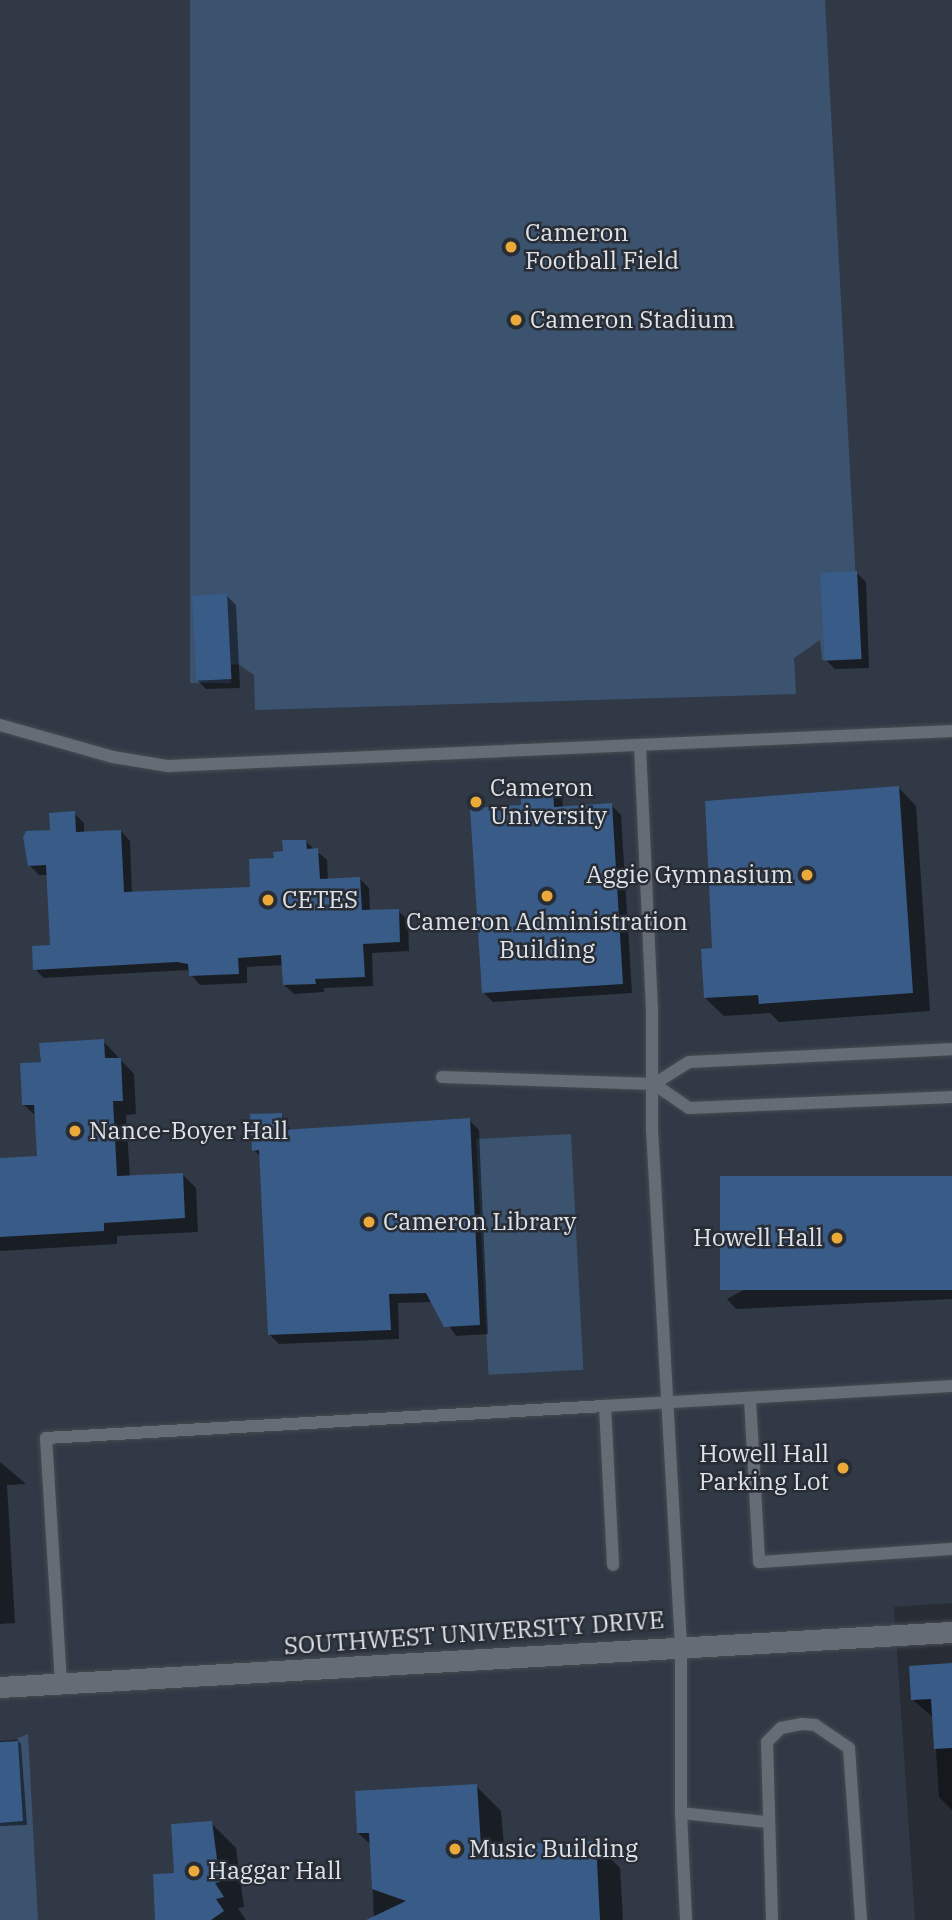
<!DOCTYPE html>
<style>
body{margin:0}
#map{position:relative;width:952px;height:1920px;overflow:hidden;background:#282d35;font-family:"IBM Plex Serif",serif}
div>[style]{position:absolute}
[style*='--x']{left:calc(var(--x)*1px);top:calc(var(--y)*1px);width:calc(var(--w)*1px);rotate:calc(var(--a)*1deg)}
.built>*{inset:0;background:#303945}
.green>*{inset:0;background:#3c5370;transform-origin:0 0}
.shadow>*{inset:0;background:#0007}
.building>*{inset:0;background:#385b88;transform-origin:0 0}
.roads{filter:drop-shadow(0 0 2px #464b51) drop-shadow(0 0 2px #464b51)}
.lane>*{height:12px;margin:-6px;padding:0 6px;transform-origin:6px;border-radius:6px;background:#656c75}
.street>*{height:21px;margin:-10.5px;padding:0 10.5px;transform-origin:10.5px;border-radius:10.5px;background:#656c75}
.dots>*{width:19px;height:19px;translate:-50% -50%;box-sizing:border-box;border:4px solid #282d35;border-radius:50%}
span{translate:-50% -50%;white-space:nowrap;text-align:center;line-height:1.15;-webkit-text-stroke:5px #282d35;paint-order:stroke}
.poi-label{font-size:24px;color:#dfe3e8}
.left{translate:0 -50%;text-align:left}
.right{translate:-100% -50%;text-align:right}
.street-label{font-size:24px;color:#dfe3e8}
</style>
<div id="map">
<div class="built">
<i style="clip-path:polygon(0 0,952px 0,952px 1603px,894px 1607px,915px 1920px,0 1920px)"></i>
</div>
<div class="green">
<i style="clip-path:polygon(190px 0,825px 0,860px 658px,822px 660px,820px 640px,794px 658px,796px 694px,255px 710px,254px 675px,238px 664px,231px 665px,231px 683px,190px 683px)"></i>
<i style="left:571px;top:1134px;width:236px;height:95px;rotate:87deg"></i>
<i style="clip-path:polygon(28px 1734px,38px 1920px,0 1920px,0 1823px,23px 1821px,18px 1738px)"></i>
</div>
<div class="shadow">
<i style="clip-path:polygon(857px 573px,866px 582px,869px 668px,835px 669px,825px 659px)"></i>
<i style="clip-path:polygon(227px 596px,236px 605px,240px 688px,206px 689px,197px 680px)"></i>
<i style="clip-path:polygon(553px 786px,562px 795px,563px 808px,611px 805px,621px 815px,632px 993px,493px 1002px,483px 992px,522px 807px)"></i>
<i style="clip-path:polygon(898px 787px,916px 806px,930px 1011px,779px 1022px,770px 1013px,724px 1016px,705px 998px,714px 950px)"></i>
<i style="clip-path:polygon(74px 813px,84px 823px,84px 833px,121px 831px,130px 841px,132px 893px,252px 888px,276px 859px,305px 841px,327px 860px,328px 880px,360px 879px,369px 888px,370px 912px,398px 911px,408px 920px,409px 951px,372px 953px,373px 986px,324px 988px,324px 992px,294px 994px,284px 985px,283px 965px,247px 967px,247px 983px,200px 985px,187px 970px,44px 978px,35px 969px,52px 946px,48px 875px,39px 875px,29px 865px,52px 831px)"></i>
<i style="clip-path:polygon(103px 1041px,134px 1074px,136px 1114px,126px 1115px,130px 1177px,182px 1174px,196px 1188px,198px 1232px,117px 1236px,117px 1244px,0 1251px,0 1159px,39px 1157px,37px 1117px,24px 1105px,42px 1064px)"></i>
<i style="clip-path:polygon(281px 1114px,291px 1131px,469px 1120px,479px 1130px,488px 1334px,456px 1336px,433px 1302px,398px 1303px,399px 1339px,279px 1344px,270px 1335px,262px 1158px,254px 1150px)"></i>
<i style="clip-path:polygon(952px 1178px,952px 1299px,736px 1309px,727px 1299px)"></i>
<i style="clip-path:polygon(0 1462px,26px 1484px,7px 1485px,15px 1623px,0 1624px)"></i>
<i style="clip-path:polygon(952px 1665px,952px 1810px,939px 1797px,934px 1718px,913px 1700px)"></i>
<i style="clip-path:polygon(17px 1740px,21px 1744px,27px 1825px,0 1826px,0 1741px)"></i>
<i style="clip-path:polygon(476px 1786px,501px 1811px,504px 1846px,595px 1843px,620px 1868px,623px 1920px,374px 1920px,371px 1845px,358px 1833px)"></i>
<i style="clip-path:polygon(211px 1823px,236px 1848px,244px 1907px,238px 1908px,246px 1920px,157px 1920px,176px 1874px)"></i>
</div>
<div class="building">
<i style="left:857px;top:571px;width:88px;height:37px;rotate:87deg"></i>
<i style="left:227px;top:594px;width:85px;height:35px;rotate:87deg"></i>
<i style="clip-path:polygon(553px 784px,554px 807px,612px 803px,623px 984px,482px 993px,470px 808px,521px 805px,520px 786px)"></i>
<i style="clip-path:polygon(899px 786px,913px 993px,759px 1004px,758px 995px,704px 998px,701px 949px,712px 948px,705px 801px)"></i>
<i style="clip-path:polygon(75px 811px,76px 832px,121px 830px,124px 892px,250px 887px,249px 859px,274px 858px,273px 852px,283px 851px,282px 840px,306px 840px,307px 849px,318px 848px,320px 879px,360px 877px,362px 910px,399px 909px,400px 942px,363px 944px,365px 977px,315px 979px,316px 984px,283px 985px,281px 955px,238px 958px,239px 974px,189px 976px,188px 964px,177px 962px,33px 970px,32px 946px,50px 945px,46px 865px,28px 866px,23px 837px,26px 831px,50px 830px,49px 813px)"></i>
<i style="clip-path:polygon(104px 1039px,105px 1058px,121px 1058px,123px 1101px,113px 1101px,117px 1176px,183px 1173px,185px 1218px,104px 1223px,104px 1231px,0 1237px,0 1158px,37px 1156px,34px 1105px,22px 1105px,20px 1063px,41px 1062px,39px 1043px)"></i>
<i style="clip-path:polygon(282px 1113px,282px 1130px,470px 1118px,480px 1325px,444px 1327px,426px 1293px,389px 1294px,391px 1330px,268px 1335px,259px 1150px,252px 1151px,250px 1114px)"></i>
<i style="left:952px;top:1176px;width:114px;height:232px;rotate:90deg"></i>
<i style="clip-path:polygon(952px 1663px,952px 1748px,934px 1749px,931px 1699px,911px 1700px,909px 1666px)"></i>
<i style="clip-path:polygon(18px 1741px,23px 1821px,0 1823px,0 1742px)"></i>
<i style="clip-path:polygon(477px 1784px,481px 1845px,596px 1841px,600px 1920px,366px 1920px,406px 1901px,372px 1889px,369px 1833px,357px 1833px,355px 1791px)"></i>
<i style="clip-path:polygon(212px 1821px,220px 1882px,215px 1883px,224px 1897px,216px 1899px,224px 1911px,211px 1920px,155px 1920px,153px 1874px,174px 1873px,171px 1824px)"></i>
</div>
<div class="roads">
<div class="lane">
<i style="--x:0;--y:725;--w:117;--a:15.8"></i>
<i style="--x:113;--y:757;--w:56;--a:9.3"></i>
<i style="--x:168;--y:766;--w:785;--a:-2.56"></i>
<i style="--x:640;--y:746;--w:268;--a:87.4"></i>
<i style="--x:652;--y:1014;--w:115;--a:90"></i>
<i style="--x:652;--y:1129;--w:518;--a:86.79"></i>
<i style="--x:681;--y:1646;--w:167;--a:90"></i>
<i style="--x:681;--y:1813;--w:107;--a:87.3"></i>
<i style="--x:442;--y:1077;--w:212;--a:1.9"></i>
<i style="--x:654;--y:1084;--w:42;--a:34.4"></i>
<i style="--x:689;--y:1108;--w:263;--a:-2.4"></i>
<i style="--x:654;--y:1084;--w:41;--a:-32.2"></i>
<i style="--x:689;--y:1062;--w:263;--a:-2.8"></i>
<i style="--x:750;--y:1399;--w:163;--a:86.8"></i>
<i style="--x:759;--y:1562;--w:193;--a:-3.9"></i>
<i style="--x:605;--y:1406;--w:348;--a:-3.3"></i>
<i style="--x:61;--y:1683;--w:245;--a:-93.5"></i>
<i style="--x:46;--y:1438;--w:560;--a:-3.28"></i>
<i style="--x:605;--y:1406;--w:159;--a:87.1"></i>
<i style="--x:681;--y:1813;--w:86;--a:6"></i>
<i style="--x:772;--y:1920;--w:178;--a:-91.6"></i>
<i style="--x:767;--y:1742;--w:20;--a:-45"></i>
<i style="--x:781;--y:1728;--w:21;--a:-11"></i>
<i style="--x:802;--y:1724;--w:13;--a:4"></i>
<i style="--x:815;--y:1725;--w:41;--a:34.1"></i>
<i style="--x:849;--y:1748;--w:172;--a:86"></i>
</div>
<div class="street">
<i style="--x:0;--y:1687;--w:954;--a:-3.31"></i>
</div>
</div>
<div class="dots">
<i style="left:511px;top:247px;background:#eba939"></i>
<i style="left:516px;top:320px;background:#eba939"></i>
<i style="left:476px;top:802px;background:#eba939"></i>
<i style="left:807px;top:875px;background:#eba939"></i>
<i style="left:547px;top:896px;background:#eba939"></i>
<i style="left:268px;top:900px;background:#eba939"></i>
<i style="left:75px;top:1131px;background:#eba939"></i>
<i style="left:369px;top:1222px;background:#eba939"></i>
<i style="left:837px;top:1238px;background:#eba939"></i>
<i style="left:843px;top:1468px;background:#eba939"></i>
<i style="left:455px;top:1849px;background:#eba939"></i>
<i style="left:194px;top:1871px;background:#eba939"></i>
</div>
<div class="poi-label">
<span class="left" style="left:525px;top:247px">Cameron<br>Football Field</span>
<span class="left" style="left:530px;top:320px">Cameron Stadium</span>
<span class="left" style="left:490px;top:802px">Cameron<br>University</span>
<span class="right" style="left:793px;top:875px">Aggie Gymnasium</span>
<span class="left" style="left:282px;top:900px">CETES</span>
<span style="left:547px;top:936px">Cameron Administration<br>Building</span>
<span class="left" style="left:89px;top:1131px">Nance-Boyer Hall</span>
<span class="left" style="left:383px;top:1222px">Cameron Library</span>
<span class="right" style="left:823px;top:1238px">Howell Hall</span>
<span class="right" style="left:829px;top:1468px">Howell Hall<br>Parking Lot</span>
<span class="left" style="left:469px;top:1849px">Music Building</span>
<span class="left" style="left:208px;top:1871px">Haggar Hall</span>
</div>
<div class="street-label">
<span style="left:474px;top:1633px;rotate:-4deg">SOUTHWEST UNIVERSITY DRIVE</span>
</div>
</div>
